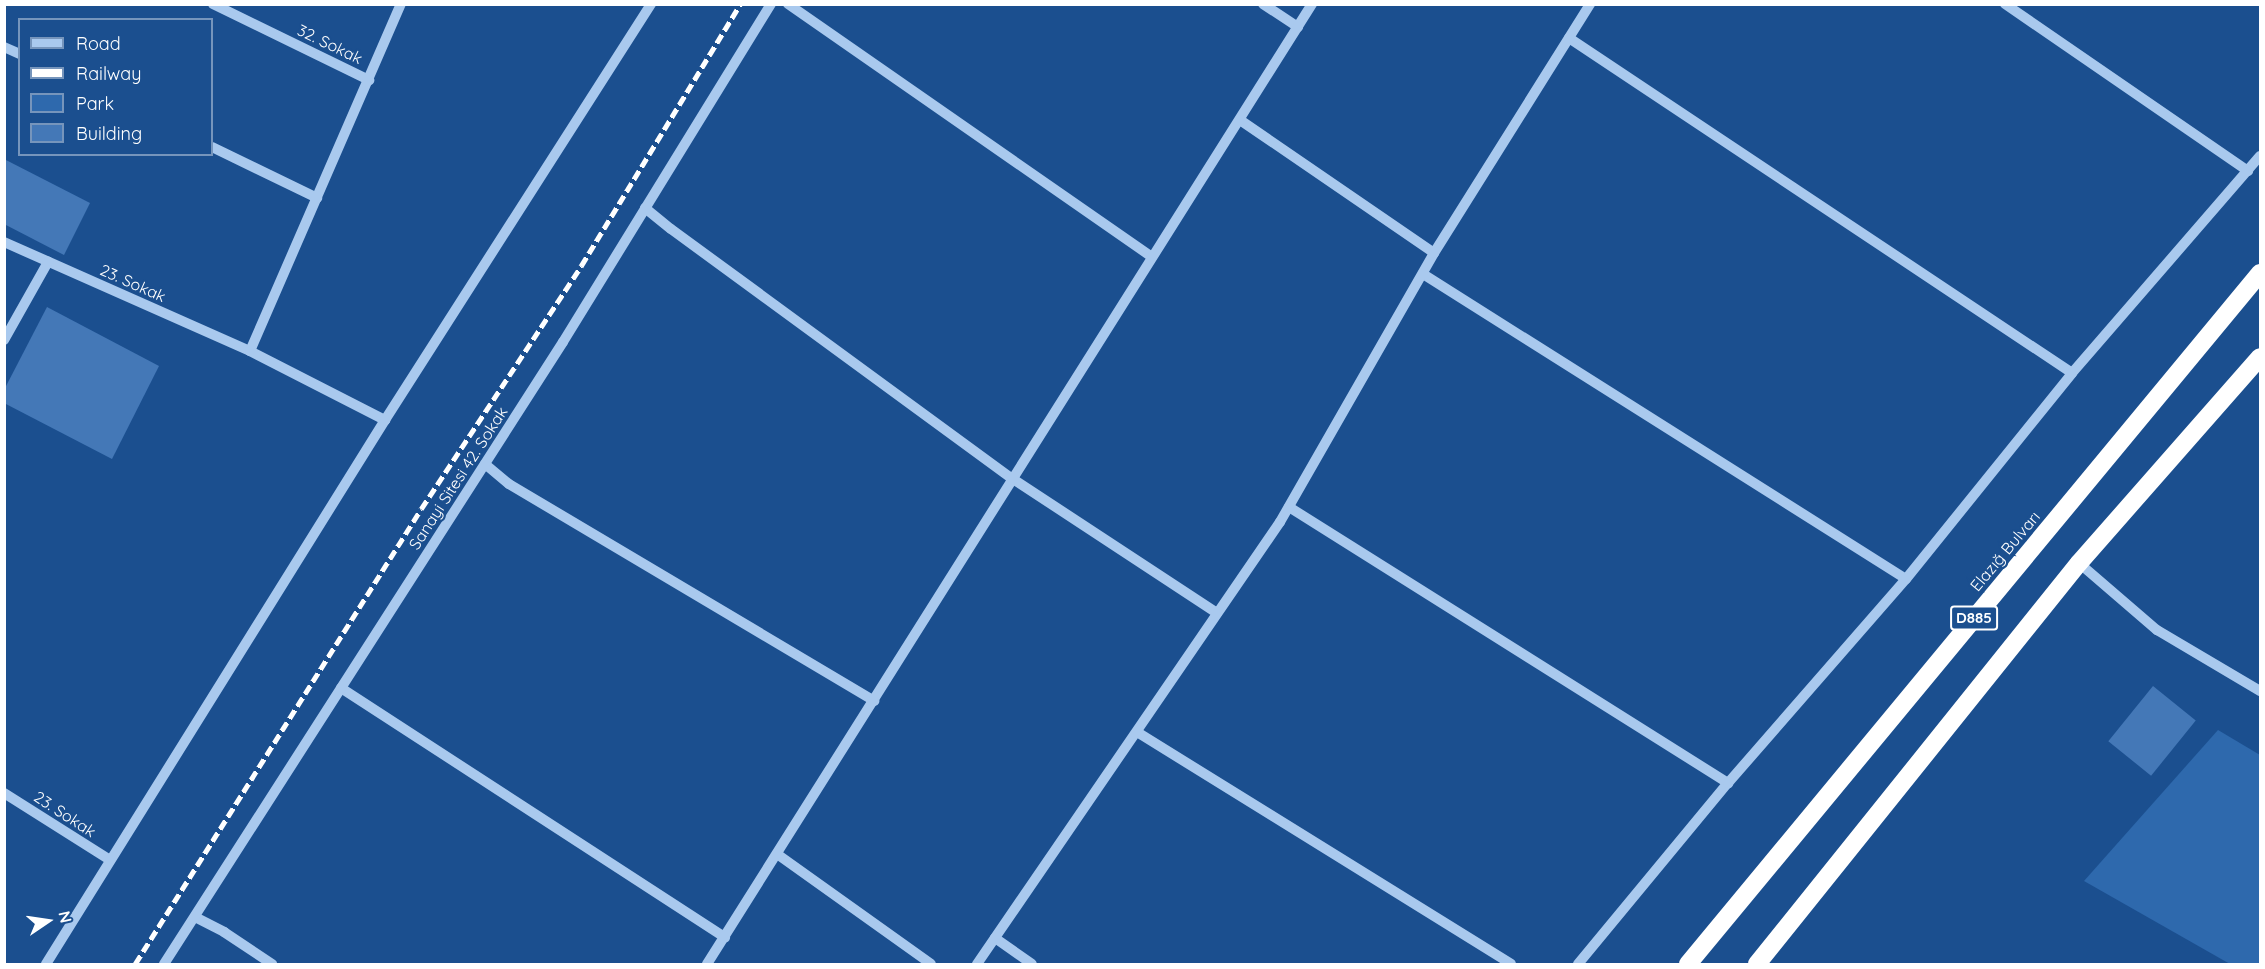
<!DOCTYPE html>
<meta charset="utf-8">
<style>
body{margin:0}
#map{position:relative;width:2265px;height:969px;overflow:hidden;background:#1b4f8f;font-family:Quicksand,sans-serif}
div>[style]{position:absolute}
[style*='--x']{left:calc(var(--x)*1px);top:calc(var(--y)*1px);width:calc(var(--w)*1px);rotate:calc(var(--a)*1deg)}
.green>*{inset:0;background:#2e69ad}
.building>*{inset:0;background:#4478b7;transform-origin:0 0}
.minor>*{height:10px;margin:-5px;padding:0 5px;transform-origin:5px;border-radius:5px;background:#a9c9ee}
.highway>*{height:18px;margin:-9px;padding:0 9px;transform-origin:9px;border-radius:9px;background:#fff}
.rail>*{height:4.5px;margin-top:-2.25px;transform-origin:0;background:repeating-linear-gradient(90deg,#fff 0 10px,transparent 0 14.5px)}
span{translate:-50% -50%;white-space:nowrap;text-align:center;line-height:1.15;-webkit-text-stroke:4.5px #1b4f8f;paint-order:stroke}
.shield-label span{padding:2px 4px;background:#1b4f8f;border:2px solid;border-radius:4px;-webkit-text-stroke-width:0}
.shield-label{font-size:15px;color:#fff;font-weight:700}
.street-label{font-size:16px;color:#fff}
.frame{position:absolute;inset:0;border:6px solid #fff;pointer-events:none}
.legend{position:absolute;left:18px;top:18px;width:195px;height:138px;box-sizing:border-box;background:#1b4f8f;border:2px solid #7695bc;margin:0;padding:8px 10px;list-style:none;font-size:18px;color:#fff}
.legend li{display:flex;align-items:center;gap:12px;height:30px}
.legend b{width:30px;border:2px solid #7695bc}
.north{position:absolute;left:18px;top:891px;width:60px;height:60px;-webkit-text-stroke:4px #1b4f8f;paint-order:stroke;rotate:77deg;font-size:16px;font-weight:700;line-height:24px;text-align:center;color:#fff}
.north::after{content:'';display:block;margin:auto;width:21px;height:27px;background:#fff;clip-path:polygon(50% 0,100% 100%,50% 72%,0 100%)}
</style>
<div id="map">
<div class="green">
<i style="clip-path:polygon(2218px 730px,2260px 755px,2260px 964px,2230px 964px,2084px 881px)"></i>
</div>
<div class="building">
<i style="clip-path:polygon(4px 159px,90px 203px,64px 255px,4px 224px)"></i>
<i style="clip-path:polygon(47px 307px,159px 366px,112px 459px,4px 403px,4px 390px)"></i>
<i style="left:2153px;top:686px;width:55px;height:71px;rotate:39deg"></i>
</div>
<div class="minor">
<i style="--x:213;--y:4;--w:174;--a:26"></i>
<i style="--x:788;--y:4;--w:443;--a:34.8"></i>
<i style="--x:1263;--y:4;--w:42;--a:33.3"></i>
<i style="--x:2005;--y:4;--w:295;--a:34.5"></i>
<i style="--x:1569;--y:38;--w:604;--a:33.66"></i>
<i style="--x:4;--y:47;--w:17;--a:24"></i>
<i style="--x:1240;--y:120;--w:235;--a:34.4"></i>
<i style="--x:212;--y:147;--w:117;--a:25.9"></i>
<i style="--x:645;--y:208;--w:33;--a:39"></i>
<i style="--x:671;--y:229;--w:424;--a:36.2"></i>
<i style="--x:1013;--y:479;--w:244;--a:33.3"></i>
<i style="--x:4;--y:242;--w:269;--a:23.9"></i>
<i style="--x:250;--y:351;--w:152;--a:27.1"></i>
<i style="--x:1423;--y:274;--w:571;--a:32.27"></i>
<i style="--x:4;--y:340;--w:90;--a:-60.6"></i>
<i style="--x:250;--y:351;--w:378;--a:-66.5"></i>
<i style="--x:485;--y:464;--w:31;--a:40"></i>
<i style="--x:509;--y:484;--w:425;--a:30.7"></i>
<i style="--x:1289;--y:507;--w:519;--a:32.16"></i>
<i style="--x:2079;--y:563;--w:103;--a:40.7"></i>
<i style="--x:2157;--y:630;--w:120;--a:30.6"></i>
<i style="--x:341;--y:688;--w:458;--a:33"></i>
<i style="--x:1137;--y:732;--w:440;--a:31.8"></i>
<i style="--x:4;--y:793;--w:125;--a:32.3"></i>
<i style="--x:777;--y:854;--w:189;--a:35.5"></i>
<i style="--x:195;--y:917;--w:33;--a:27"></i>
<i style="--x:224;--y:932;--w:58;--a:33.7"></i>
<i style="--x:995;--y:938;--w:45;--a:35.1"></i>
<i style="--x:46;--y:964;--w:641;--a:-58.07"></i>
<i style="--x:385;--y:420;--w:494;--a:-57.4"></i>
<i style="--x:164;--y:964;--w:739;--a:-57.32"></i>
<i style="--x:563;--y:342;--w:397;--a:-58.4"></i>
<i style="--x:707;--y:964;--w:1135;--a:-57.78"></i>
<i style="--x:977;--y:964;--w:536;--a:-55.57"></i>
<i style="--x:1280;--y:522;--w:310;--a:-60.2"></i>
<i style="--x:1434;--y:253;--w:294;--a:-57.9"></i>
<i style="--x:1578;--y:964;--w:235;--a:-50.4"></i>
<i style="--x:1728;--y:783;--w:271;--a:-48.9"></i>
<i style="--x:1906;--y:579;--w:265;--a:-51.1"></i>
<i style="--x:2072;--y:373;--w:287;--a:-49.1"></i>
</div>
<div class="highway">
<i style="--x:1688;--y:964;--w:897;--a:-50.38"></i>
<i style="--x:1757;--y:964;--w:514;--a:-51.24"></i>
<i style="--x:2079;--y:563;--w:274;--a:-48.7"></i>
</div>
<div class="rail">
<i style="--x:135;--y:964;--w:537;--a:-57.85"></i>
<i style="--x:421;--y:509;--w:291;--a:-56.6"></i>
<i style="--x:581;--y:266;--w:306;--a:-58.7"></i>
</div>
<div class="shield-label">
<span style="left:1974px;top:618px">D885</span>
</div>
<div class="street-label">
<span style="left:330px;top:44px;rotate:26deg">32. Sokak</span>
<span style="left:133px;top:283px;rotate:24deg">23. Sokak</span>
<span style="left:458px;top:478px;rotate:-57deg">Sanayi Sitesi 42. Sokak</span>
<span style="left:2005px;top:551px;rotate:-50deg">Elazığ Bulvarı</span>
<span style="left:65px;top:814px;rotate:33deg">23. Sokak</span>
</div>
<div class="frame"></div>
<ul class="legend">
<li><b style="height:8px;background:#a9c9ee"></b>Road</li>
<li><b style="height:8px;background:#fff"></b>Railway</li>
<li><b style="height:16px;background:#2e69ad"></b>Park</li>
<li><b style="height:16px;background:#4478b7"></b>Building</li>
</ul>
<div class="north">N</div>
</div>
